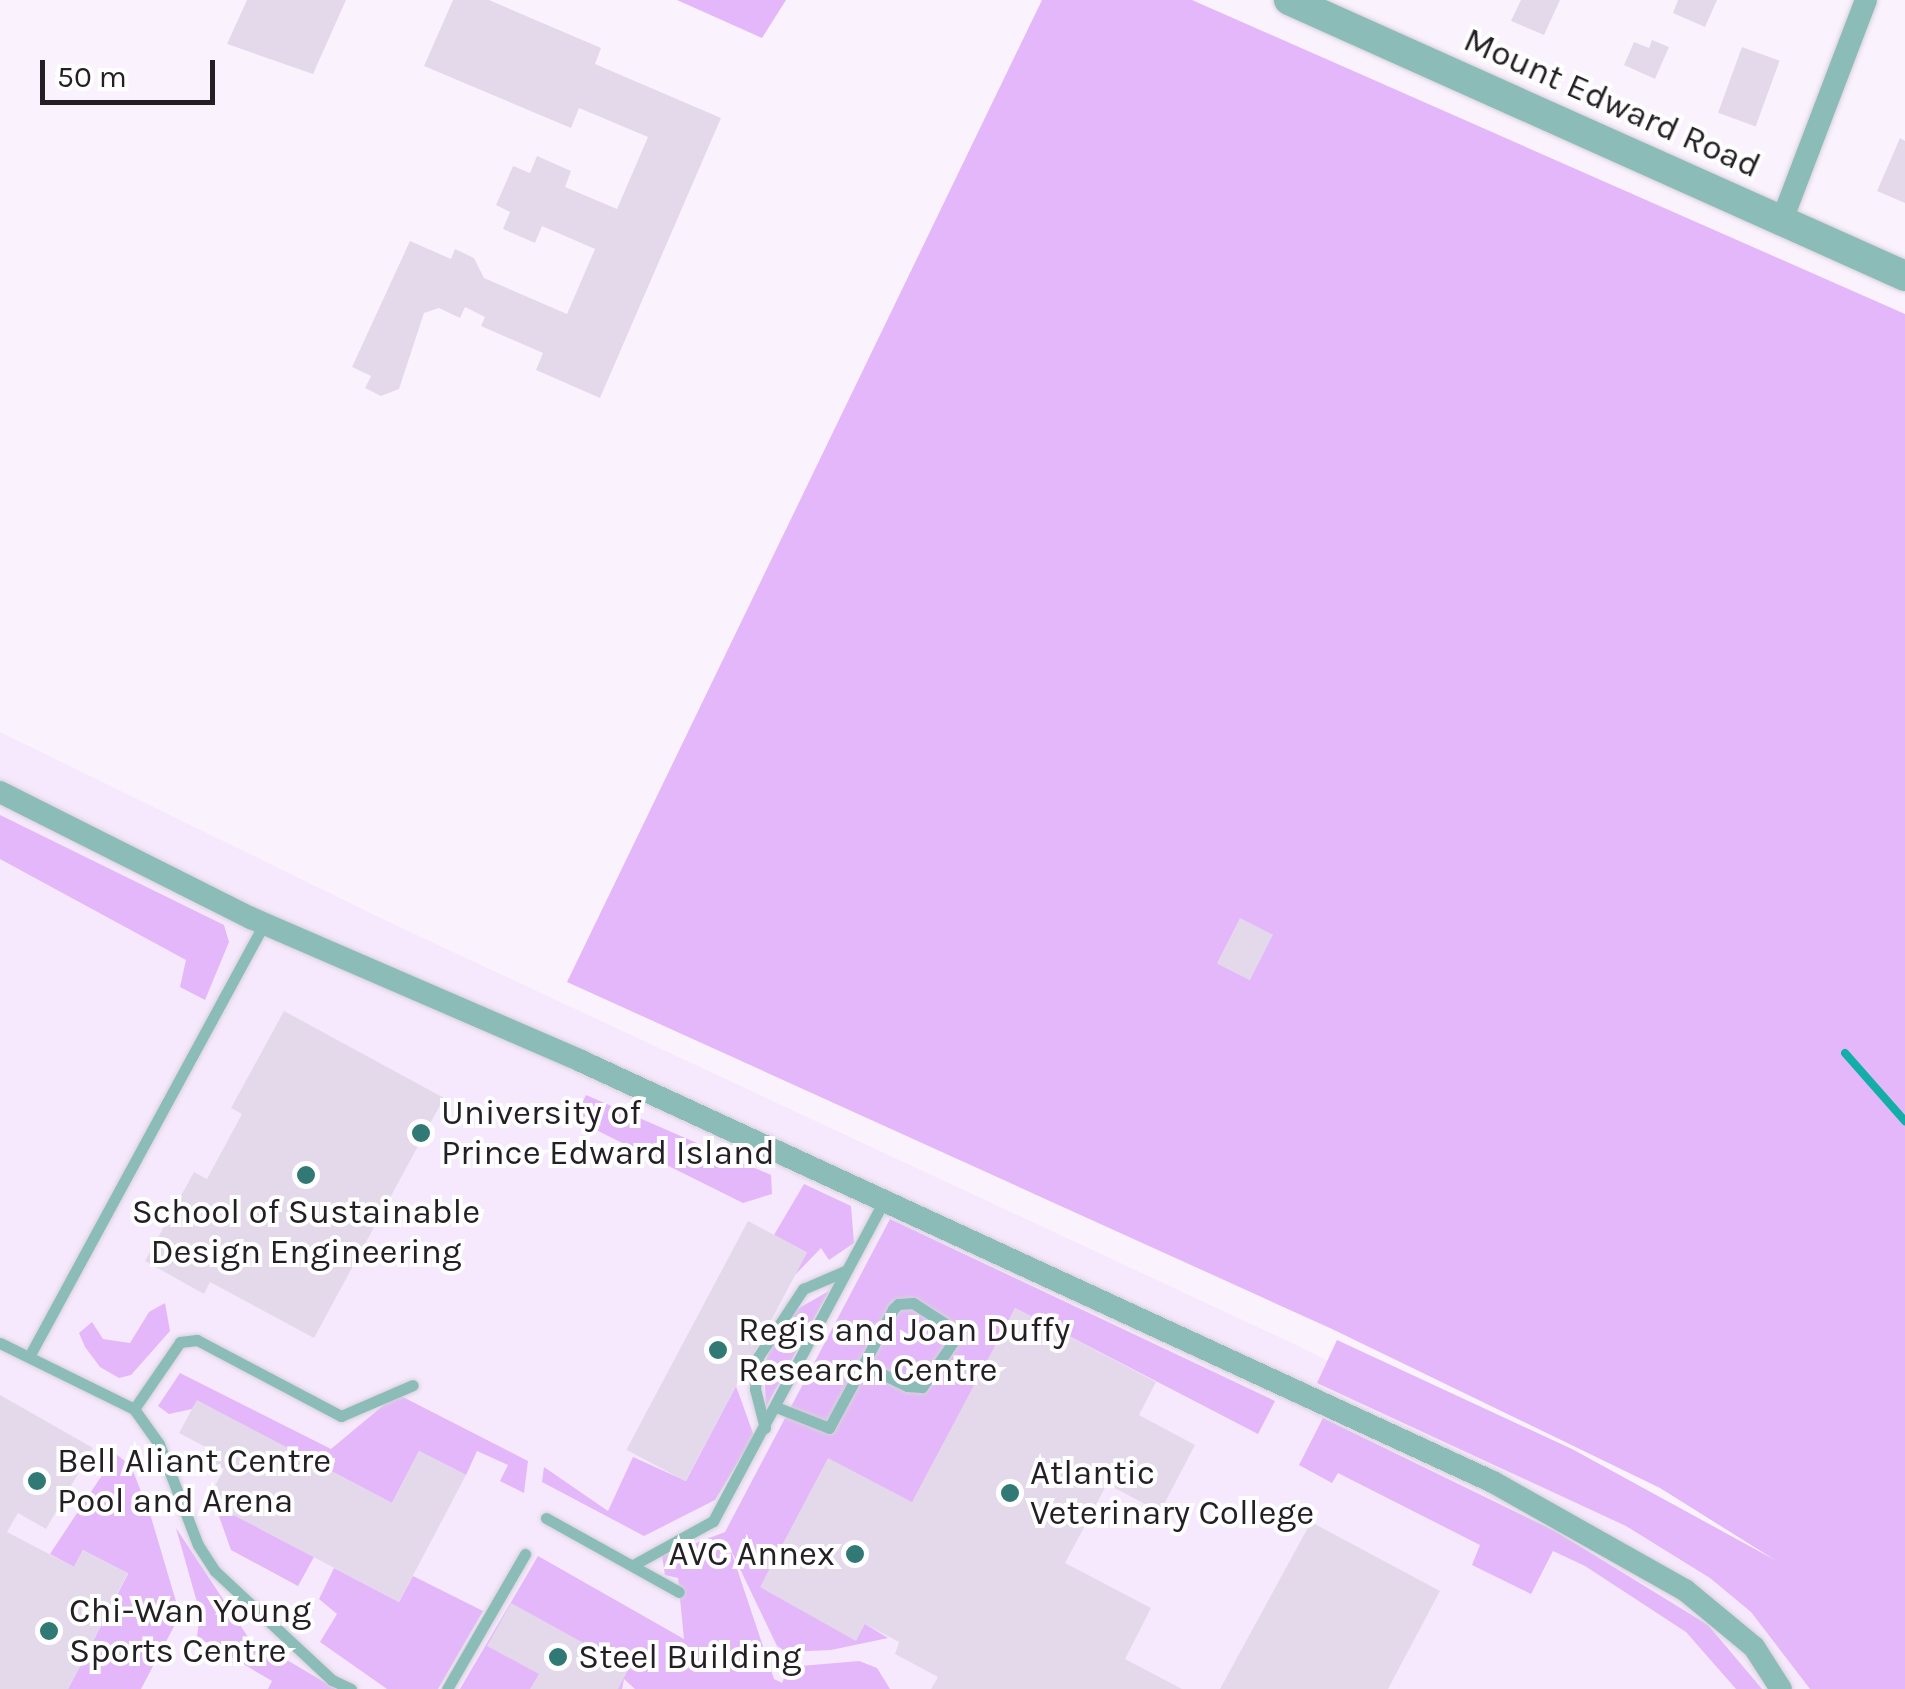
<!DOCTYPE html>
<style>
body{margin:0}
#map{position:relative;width:1905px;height:1689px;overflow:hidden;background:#faf3fe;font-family:Karla,sans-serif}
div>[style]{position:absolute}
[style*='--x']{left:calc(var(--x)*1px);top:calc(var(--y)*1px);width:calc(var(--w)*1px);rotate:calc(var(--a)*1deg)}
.built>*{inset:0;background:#f6e9fd}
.green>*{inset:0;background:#e4b7fa}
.stream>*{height:8px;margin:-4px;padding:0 4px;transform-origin:4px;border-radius:4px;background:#13aea7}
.building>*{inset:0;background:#e4d9ea;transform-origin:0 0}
.roads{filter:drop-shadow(0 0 2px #d8d1db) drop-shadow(0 0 2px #d8d1db)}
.service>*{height:11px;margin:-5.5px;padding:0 5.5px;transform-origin:5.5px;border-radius:5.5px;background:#8cbcb8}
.minor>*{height:22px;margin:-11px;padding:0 11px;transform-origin:11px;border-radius:11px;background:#8cbcb8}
.tertiary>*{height:30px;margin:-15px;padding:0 15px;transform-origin:15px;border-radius:15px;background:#8cbcb8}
.dots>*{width:28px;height:28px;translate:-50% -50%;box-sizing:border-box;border:5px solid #fff;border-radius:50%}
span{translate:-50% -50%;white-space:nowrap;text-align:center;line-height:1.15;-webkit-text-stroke:8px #fff;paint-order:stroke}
.street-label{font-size:35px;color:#231f25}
.poi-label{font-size:35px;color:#231f25}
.left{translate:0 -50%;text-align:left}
.right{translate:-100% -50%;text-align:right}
.scale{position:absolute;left:40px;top:60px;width:175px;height:45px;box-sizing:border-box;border:5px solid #231f25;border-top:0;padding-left:12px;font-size:30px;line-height:35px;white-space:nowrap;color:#231f25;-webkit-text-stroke:8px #fff;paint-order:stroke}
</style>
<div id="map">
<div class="built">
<i style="clip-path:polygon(0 732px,391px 923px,1292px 1343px,1820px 1603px,1905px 1689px,0 1689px)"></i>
</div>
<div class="green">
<i style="clip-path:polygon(677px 0,786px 0,762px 38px)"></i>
<i style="clip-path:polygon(1042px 0,1192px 0,1905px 314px,1905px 1689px,1810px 1689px,1751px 1612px,1710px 1578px,1626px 1526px,1317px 1383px,1337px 1340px,1572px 1449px,1775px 1560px,1660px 1488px,1332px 1329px,567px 982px)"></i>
<i style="clip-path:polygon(0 815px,224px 925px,229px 942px,205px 1000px,180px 987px,186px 960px,0 859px)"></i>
<i style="clip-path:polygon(586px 1095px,771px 1175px,772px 1194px,743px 1203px,574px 1119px)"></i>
<i style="clip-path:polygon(804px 1184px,851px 1206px,854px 1243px,829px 1260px,821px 1248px,795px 1275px,806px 1252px,774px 1235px)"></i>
<i style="clip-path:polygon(890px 1219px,1275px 1401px,1258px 1434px,1015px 1308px,865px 1624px,888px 1638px,831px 1650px,787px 1652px,777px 1646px,730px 1548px,774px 1679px,782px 1683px,789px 1667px,859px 1661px,877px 1668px,890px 1689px,635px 1689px,624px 1679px,622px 1689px,460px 1689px,538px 1556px,684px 1639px,678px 1578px,665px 1575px,662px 1556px,725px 1532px)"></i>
<i style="clip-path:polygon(829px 1291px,766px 1407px,764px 1365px,776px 1334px,799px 1308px)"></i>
<i style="clip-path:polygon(165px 1303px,170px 1331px,131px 1375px,119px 1378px,100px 1367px,85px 1347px,79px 1333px,92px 1322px,103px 1339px,130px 1343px,149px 1312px)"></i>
<i style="clip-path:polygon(180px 1373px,331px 1449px,397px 1394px,528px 1461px,524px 1493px,500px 1481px,508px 1465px,477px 1451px,466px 1475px,419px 1451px,392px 1503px,197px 1401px,192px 1409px,169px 1414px,158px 1406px)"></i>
<i style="clip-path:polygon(736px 1386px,754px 1436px,715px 1500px,644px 1536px,542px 1482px,544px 1467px,608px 1511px,633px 1457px,686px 1481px)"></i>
<i style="clip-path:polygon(1323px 1418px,1555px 1531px,1708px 1625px,1762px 1689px,1736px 1689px,1686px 1632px,1585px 1566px,1553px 1551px,1531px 1594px,1472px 1565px,1480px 1545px,1338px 1473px,1332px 1483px,1299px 1465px)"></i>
<i style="clip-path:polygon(116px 1454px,131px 1466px,151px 1517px,180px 1615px,141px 1689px,68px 1689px,128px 1574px,83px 1550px,74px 1567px,50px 1554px)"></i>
<i style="clip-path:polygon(215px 1505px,314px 1557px,298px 1586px,231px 1550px)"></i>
<i style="clip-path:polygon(176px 1528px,248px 1637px,336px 1689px,268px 1689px,272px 1681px,197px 1637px,200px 1613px)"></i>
<i style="clip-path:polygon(334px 1568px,399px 1602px,413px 1576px,483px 1611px,438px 1689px,387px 1689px,320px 1642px,337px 1614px,319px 1599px)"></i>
</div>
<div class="stream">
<i style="--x:1845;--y:1053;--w:91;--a:48.6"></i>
</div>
<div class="building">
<i style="clip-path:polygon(247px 0,346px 0,313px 74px,227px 44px)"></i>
<i style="clip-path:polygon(453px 0,489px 0,601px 48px,595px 64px,721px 118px,600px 398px,536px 370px,543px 353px,481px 326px,485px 317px,465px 307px,460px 318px,439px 308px,424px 313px,399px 389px,381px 396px,365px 388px,371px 376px,352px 367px,410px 241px,451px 259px,455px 249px,474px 258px,484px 278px,567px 314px,595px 249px,542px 226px,535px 243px,503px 229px,510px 212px,496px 205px,513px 166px,530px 173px,537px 156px,571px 171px,565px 187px,617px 209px,648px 137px,579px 108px,571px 128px,424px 66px)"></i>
<i style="clip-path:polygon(1521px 0,1560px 0,1544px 35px,1511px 21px)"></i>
<i style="clip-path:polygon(1678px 0,1717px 0,1705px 27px,1673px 13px)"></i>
<i style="clip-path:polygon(1652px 40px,1669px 47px,1655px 79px,1624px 65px,1634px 42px,1649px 48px)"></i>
<i style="left:1742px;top:47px;width:40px;height:70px;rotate:20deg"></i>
<i style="clip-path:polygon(1900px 138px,1905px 141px,1905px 203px,1877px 191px)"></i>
<i style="left:1240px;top:918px;width:37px;height:51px;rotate:27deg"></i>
<i style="clip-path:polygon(284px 1011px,444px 1098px,314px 1338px,210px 1282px,204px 1294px,145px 1261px,194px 1172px,207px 1179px,242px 1114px,231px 1108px)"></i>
<i style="left:748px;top:1221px;width:67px;height:259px;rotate:28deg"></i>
<i style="clip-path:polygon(1015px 1308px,1156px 1382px,1139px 1415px,1195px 1445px,1160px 1512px,1107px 1484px,1065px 1563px,1151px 1608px,1125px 1659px,1182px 1689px,931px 1689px,938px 1677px,895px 1654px,899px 1642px,865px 1624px,856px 1641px,760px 1587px,828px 1458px,912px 1502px)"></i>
<i style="clip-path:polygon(0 1395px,93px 1448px,46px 1529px,18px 1513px,7px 1532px,74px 1567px,83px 1550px,128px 1573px,68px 1689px,0 1689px)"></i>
<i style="clip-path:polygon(197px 1400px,392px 1503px,419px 1451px,466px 1475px,399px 1602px,207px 1501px,224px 1469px,210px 1461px,215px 1452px,179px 1433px)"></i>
<i style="clip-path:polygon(1311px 1522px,1440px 1591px,1388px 1689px,1220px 1689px)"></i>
<i style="clip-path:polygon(511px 1603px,629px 1668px,618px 1689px,530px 1689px,539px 1674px,487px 1646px)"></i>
</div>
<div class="roads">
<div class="service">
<i style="--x:0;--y:1343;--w:149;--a:26.2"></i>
<i style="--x:134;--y:1409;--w:43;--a:54.5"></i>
<i style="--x:159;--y:1444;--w:108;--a:68.9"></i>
<i style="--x:198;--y:1545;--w:31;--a:57"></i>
<i style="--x:215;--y:1571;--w:160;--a:43"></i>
<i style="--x:332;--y:1680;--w:21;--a:25"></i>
<i style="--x:31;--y:1353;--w:492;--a:-61.5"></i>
<i style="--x:776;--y:1407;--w:57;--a:21.6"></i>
<i style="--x:829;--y:1428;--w:135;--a:-61.7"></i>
<i style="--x:893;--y:1309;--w:7;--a:-45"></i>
<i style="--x:898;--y:1304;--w:15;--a:-4"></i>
<i style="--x:913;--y:1303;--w:46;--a:32.7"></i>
<i style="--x:952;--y:1328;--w:14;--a:86"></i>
<i style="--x:953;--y:1342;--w:55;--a:124.6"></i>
<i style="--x:922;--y:1387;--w:15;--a:-176"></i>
<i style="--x:907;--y:1386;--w:48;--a:-154"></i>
<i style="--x:134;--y:1409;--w:81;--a:-55.5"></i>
<i style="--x:180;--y:1342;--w:17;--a:-7"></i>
<i style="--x:197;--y:1340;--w:163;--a:27.8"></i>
<i style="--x:341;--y:1416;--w:78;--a:-23.3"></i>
<i style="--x:765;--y:1428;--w:40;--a:-104.4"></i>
<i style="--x:755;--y:1389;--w:32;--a:-85"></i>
<i style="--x:758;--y:1357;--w:82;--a:-56.5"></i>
<i style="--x:803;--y:1289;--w:46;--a:-23.2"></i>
<i style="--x:546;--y:1518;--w:152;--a:29.1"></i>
<i style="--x:633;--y:1565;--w:91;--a:-28.8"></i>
<i style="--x:713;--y:1521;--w:361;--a:-61.9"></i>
<i style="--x:447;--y:1689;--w:156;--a:-60"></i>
</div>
<div class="minor">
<i style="--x:1782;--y:220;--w:235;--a:-69.1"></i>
<i style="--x:0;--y:792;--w:281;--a:26.7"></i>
<i style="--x:251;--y:918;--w:360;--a:23.4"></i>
<i style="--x:581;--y:1061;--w:1004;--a:24.78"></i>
<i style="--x:1493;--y:1482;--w:220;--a:29.4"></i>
<i style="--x:1685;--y:1590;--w:89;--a:39.6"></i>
<i style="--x:1754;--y:1647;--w:50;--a:57.3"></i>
</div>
<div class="tertiary">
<i style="--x:1289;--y:0;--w:675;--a:24.13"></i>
</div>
</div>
<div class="dots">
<i style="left:421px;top:1133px;background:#307974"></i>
<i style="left:306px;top:1175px;background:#307974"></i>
<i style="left:718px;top:1350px;background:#307974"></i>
<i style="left:37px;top:1481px;background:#307974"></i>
<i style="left:1010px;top:1493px;background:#307974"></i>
<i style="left:855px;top:1554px;background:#307974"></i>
<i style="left:49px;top:1631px;background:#307974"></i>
<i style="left:558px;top:1657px;background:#307974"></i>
</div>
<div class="street-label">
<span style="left:1612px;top:103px;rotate:24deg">Mount Edward Road</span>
</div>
<div class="poi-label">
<span class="left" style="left:441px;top:1133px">University of<br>Prince Edward Island</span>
<span style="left:306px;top:1232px">School of Sustainable<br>Design Engineering</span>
<span class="left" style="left:738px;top:1350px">Regis and Joan Duffy<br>Research Centre</span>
<span class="left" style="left:57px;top:1481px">Bell Aliant Centre<br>Pool and Arena</span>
<span class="left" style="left:1030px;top:1493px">Atlantic<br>Veterinary College</span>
<span class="right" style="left:835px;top:1554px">AVC Annex</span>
<span class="left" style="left:69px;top:1631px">Chi-Wan Young<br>Sports Centre</span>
<span class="left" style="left:578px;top:1657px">Steel Building</span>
</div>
<div class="scale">50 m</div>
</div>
